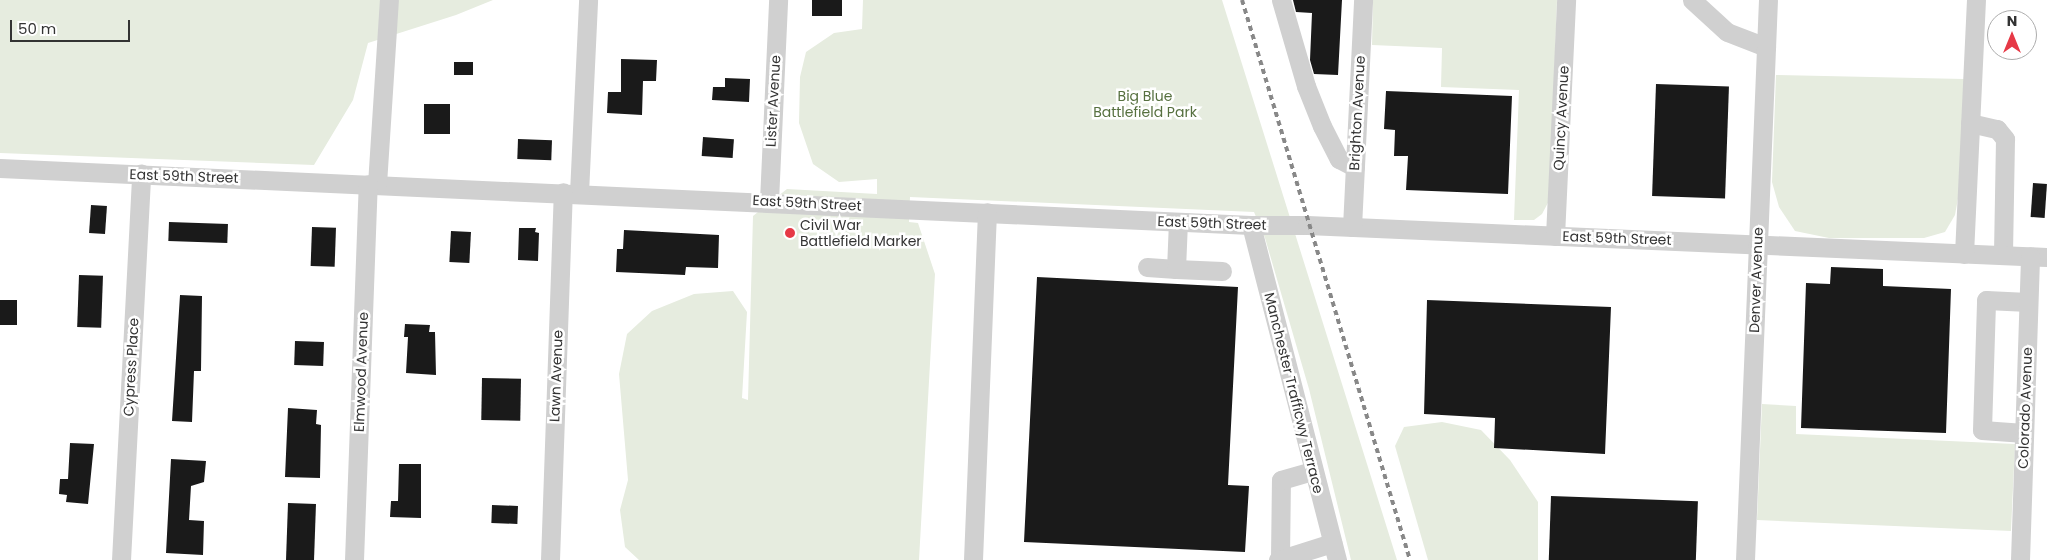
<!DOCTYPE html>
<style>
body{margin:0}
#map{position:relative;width:2047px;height:560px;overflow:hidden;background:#fff;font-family:Poppins,sans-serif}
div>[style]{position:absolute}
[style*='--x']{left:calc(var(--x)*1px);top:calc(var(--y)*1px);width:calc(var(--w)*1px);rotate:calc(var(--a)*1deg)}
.green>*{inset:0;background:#e6ecdf}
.building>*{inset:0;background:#1a1a1a;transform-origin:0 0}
.minor>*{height:19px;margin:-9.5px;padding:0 9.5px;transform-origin:9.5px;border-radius:9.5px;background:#d0d0d0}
.rail>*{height:4px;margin-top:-2px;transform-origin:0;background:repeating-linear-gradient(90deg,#888 0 5px,transparent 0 9px)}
.dots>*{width:14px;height:14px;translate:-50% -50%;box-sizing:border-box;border:2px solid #fff;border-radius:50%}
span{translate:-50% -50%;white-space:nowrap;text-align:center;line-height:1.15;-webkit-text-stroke:5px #fff;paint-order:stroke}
.park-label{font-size:14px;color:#56703f}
.street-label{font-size:14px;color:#333}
.poi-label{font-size:14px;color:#333}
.left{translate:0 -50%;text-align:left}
.north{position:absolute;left:1987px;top:10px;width:50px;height:50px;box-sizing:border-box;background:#fff;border:1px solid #adadad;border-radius:50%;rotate:0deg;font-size:14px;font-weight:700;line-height:20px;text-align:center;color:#333}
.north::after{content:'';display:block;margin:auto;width:18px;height:22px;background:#e63946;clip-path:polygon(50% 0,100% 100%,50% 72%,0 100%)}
.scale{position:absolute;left:10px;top:20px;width:120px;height:22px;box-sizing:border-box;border:2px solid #333;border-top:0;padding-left:6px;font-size:15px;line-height:18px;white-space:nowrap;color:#333;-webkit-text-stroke:4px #fff;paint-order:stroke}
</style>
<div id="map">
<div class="green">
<i style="clip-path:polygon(0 0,493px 0,456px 15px,368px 43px,353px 100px,314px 165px,0 153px)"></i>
<i style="clip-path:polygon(863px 0,1222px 0,1397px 560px,1351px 560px,1309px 389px,1265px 238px,1254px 212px,910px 197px,909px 222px,918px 223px,935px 274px,919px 560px,639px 560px,625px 547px,620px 510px,628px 480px,619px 374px,627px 334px,652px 311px,694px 294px,733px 291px,747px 312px,742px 398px,748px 400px,753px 216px,787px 189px,877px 194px,877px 179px,839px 182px,813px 164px,799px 123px,800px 77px,806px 52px,834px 33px,862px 29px)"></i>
<i style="clip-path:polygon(1373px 0,1557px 0,1550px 199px,1542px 214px,1534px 220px,1514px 220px,1519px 90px,1441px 87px,1442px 48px,1372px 45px)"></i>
<i style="clip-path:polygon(1776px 75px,1964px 79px,1960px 187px,1955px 215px,1945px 232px,1924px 238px,1829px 238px,1795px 231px,1779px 207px,1772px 182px)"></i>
<i style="clip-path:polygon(1762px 404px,1796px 406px,1796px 434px,2015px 444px,2011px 531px,1757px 520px)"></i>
<i style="clip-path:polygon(1442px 422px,1481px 430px,1510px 460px,1538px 502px,1538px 560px,1428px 560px,1395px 446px,1404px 427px)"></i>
</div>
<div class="building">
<i style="left:812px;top:0;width:30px;height:16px"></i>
<i style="clip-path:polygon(1293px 0,1342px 0,1338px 75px,1314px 74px,1310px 60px,1312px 13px,1296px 12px)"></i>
<i style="clip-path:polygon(621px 59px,657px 60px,656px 81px,643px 81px,642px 115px,607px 113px,608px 92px,621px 92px)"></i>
<i style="left:454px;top:62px;width:19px;height:13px"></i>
<i style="clip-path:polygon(725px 78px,750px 79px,749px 102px,712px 100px,713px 87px,725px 87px)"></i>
<i style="left:1656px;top:84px;width:73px;height:112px;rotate:2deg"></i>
<i style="clip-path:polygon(1386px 91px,1512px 96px,1508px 194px,1406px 190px,1408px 156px,1394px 156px,1395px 130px,1384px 129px)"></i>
<i style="left:424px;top:104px;width:26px;height:30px"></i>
<i style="left:703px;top:137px;width:31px;height:19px;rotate:4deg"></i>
<i style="left:518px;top:139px;width:34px;height:20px;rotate:2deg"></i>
<i style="left:2033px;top:183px;width:14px;height:34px;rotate:4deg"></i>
<i style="left:91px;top:205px;width:16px;height:28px;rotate:4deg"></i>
<i style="left:169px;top:222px;width:59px;height:19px;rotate:2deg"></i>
<i style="left:312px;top:227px;width:24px;height:39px;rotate:2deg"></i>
<i style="clip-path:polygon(519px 228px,536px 228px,535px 232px,539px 233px,538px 261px,518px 260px)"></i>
<i style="clip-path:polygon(624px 230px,719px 235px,718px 268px,686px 267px,685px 275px,616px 272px,617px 249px,623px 249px)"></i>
<i style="left:451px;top:231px;width:20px;height:31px;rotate:3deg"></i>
<i style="clip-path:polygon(1831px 267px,1883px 269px,1883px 286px,1951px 289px,1946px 433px,1801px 428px,1806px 283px,1830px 284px)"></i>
<i style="left:79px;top:275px;width:24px;height:52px;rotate:2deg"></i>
<i style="clip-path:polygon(1037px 277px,1238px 287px,1228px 485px,1249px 486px,1245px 552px,1024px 542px)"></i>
<i style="clip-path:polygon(180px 295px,202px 296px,201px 371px,194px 371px,192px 422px,172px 421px)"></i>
<i style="left:0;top:300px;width:17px;height:25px"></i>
<i style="clip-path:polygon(1427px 300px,1611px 307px,1605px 454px,1494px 448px,1495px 418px,1424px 414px)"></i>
<i style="clip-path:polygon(405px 324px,430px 325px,429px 332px,435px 332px,436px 375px,406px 373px,408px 337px,404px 337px)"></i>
<i style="left:295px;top:341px;width:29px;height:24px;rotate:2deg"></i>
<i style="left:482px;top:378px;width:39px;height:42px;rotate:1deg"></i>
<i style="clip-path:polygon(288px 408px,317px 410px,316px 424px,321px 425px,320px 478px,285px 477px)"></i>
<i style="clip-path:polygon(70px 443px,94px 444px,88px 504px,66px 502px,67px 495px,59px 494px,60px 479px,68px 479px)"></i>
<i style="clip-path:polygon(171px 459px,206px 461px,204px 482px,191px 486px,189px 520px,204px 521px,203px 555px,166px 553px)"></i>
<i style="clip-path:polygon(399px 464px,421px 464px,421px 518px,390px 517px,391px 501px,398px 501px)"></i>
<i style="left:1551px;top:496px;width:147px;height:64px;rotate:2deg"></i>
<i style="left:288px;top:503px;width:28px;height:57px;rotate:2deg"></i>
<i style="left:492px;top:505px;width:26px;height:18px;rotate:2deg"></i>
</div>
<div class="minor">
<i style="--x:1281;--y:0;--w:90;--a:73.8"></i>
<i style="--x:1306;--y:86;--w:43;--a:68.2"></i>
<i style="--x:1322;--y:126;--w:37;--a:63"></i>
<i style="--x:1339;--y:159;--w:18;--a:27"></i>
<i style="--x:1692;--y:0;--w:47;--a:42.4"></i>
<i style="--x:1727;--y:32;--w:42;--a:21"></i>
<i style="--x:1970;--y:123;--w:28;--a:13"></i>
<i style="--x:1997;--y:129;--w:13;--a:51"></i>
<i style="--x:2005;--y:139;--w:116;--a:91"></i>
<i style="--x:0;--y:168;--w:1252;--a:2.61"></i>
<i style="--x:1251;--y:225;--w:56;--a:0"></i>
<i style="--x:1307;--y:225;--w:741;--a:2.48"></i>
<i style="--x:377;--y:184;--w:184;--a:-86.3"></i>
<i style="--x:579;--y:193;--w:193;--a:-87.3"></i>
<i style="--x:769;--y:201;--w:201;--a:-87.4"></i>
<i style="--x:1251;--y:225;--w:346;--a:75.6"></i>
<i style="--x:1352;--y:227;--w:227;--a:-87.2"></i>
<i style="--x:1555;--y:236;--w:236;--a:-87.3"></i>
<i style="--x:1964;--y:254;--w:254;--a:-87.3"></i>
<i style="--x:1147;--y:267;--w:29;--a:4"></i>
<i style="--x:1176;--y:269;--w:47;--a:-87.6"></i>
<i style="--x:1176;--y:269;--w:46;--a:2.5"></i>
<i style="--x:2024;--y:433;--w:42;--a:-175.9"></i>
<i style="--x:1982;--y:430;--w:130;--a:-88.2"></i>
<i style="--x:1986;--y:300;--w:42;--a:2.7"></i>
<i style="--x:1280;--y:558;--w:78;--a:-89.3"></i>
<i style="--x:1281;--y:480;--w:33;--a:-16"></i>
<i style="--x:121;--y:560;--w:387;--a:-87"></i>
<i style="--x:354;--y:560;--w:376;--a:-87.9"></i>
<i style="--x:550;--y:560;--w:368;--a:-88"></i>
<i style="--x:973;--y:560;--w:348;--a:-87.7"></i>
<i style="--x:1278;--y:560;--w:57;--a:-17.5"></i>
<i style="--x:1745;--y:560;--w:560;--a:-87.65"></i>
<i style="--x:2020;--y:560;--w:304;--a:-88.1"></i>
</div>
<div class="rail">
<i style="--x:1242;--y:0;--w:585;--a:73.3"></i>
</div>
<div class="dots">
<i style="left:790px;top:233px;background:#e63946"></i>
</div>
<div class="park-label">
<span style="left:1145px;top:104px">Big Blue<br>Battlefield Park</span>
</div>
<div class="street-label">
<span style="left:773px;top:101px;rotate:-87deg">Lister Avenue</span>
<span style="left:1357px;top:113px;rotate:-87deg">Brighton Avenue</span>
<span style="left:1561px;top:118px;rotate:-87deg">Quincy Avenue</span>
<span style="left:184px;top:176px;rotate:2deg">East 59th Street</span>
<span style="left:807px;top:203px;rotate:3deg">East 59th Street</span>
<span style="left:1212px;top:223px;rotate:2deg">East 59th Street</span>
<span style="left:1617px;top:238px;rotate:2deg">East 59th Street</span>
<span style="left:1756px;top:280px;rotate:-88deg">Denver Avenue</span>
<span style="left:131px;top:367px;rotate:-87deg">Cypress Place</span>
<span style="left:361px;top:372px;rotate:-88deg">Elmwood Avenue</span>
<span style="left:556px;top:376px;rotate:-88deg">Lawn Avenue</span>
<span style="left:1294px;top:393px;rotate:76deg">Manchester Trafficwy Terrace</span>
<span style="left:2025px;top:408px;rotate:-88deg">Colorado Avenue</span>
</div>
<div class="poi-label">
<span class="left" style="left:800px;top:233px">Civil War<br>Battlefield Marker</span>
</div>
<div class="north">N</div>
<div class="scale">50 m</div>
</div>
